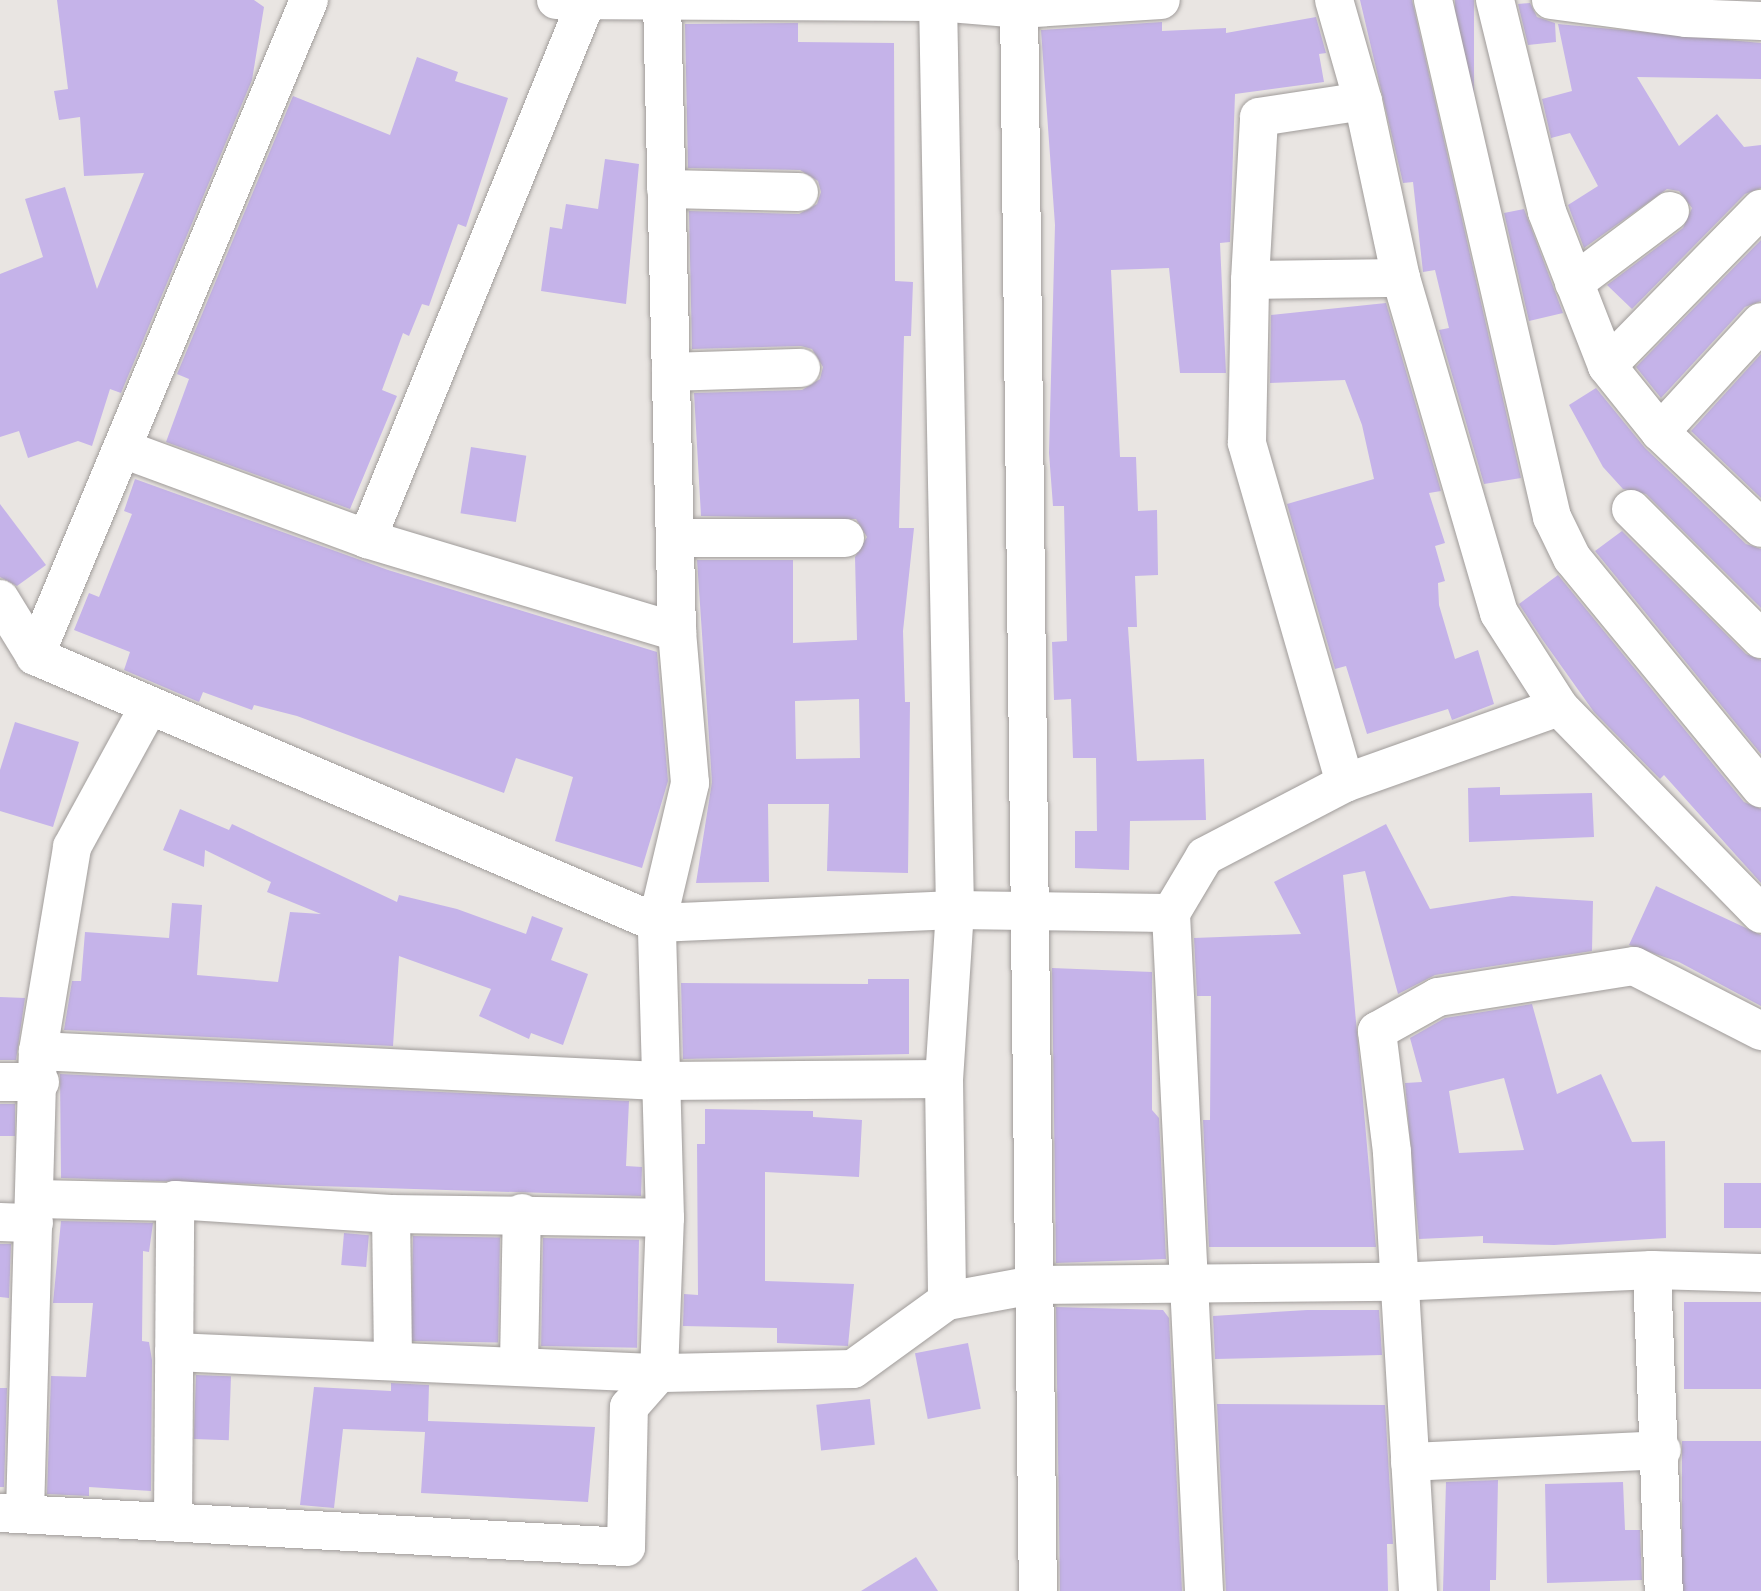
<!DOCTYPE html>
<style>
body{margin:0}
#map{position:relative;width:1761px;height:1591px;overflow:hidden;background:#e9e5e2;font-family:"Playfair Display",serif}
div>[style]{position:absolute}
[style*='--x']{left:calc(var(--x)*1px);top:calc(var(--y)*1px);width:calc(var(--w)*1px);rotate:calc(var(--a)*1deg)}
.building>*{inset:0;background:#c5b3e9;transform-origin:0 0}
.roads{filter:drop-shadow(0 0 2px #a09c9a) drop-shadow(0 0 2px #a09c9a)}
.minor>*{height:38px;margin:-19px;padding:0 19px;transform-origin:19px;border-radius:19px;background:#fff}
span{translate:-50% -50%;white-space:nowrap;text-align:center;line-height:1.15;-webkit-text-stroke:5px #fff;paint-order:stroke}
</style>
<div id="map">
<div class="building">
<i style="clip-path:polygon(57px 0,254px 0,264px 7px,252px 80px,121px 393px,110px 389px,92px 446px,78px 441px,28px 458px,19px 431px,0 437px,0 274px,43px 257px,25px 199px,65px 187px,97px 289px,144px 173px,84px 176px,80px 117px,59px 120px,54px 91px,68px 89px)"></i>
<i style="clip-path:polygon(1360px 0,1412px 0,1521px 478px,1484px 484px,1439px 330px,1449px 328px,1435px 270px,1423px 272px,1413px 182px,1403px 183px)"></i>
<i style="left:1455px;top:0;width:19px;height:160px"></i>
<i style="clip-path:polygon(1530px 3px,1537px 17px,1555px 23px,1556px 42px,1528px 45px,1518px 4px)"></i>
<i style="clip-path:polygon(1316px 17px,1326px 53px,1319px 54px,1324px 82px,1235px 94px,1230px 242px,1220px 243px,1226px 373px,1180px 373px,1169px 268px,1111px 270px,1120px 457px,1136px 457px,1138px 511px,1157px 510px,1158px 575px,1135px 576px,1137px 627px,1128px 627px,1137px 761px,1204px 759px,1206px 820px,1130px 821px,1129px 870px,1075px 868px,1075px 831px,1097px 831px,1096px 758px,1073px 758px,1071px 699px,1054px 700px,1052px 642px,1067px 641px,1064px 506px,1053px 506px,1049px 453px,1055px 225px,1041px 30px,1162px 22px,1162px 31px,1226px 28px,1226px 33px)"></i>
<i style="clip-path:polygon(evenodd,798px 23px,798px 42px,894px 43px,895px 281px,913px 282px,911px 336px,904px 336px,899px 528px,914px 528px,903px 631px,905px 702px,910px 702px,908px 873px,827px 871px,829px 804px,768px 804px,769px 882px,696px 883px,712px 782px,697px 560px,793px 560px,793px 643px,857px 640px,855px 557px,867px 537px,856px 519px,701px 516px,694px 393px,802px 390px,820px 379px,823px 367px,812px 349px,801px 346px,692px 349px,689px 211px,799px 214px,817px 204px,821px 192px,818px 181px,800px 170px,688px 168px,685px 24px,798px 23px,859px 699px,860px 758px,796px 759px,795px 701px,859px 699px)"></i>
<i style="clip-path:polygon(1558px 24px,1761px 43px,1761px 79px,1637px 77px,1679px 146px,1717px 114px,1744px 147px,1761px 145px,1761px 188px,1745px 194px,1632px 309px,1607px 285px,1683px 228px,1692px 208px,1679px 191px,1667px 189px,1584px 248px,1568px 205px,1598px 186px,1570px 133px,1551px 138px,1542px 99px,1572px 91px)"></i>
<i style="clip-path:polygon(417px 57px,458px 72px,455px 81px,508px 98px,466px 227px,458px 224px,429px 306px,422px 304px,409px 336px,403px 333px,382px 390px,397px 396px,350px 509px,166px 442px,189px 379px,177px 374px,293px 96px,390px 135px)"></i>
<i style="clip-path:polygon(605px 159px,639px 164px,626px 304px,541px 291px,550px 227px,562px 229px,566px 204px,598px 209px)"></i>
<i style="clip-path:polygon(1524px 209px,1563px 313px,1529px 321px,1504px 213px)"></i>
<i style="clip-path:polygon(1761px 240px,1761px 301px,1745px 307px,1661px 398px,1636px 367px)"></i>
<i style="clip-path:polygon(1386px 303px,1441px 491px,1429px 493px,1445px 543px,1435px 546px,1445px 581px,1438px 583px,1439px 605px,1455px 659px,1478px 650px,1494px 704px,1452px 720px,1448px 709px,1367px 734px,1346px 666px,1335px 669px,1287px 504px,1374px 479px,1362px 425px,1345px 380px,1270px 383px,1271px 315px)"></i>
<i style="clip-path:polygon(1761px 354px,1761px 498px,1691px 431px)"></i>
<i style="clip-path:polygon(1596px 388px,1645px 448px,1746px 544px,1761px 549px,1761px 608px,1646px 494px,1623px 489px,1603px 467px,1569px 405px)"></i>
<i style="left:471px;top:447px;width:56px;height:67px;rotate:9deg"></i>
<i style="clip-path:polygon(135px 479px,388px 570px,657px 652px,668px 781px,642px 868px,555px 841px,573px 777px,516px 758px,504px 793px,297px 716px,254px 705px,252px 710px,203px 692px,199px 702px,124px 670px,130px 652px,74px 630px,89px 593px,99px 597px,132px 514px,124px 511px)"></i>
<i style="clip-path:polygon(0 504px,46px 565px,17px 586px,0 577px)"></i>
<i style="clip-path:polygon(1622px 531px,1746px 654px,1761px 660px,1761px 754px,1595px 551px)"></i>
<i style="clip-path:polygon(1558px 575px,1744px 802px,1761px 809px,1761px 883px,1664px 775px,1660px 779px,1594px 712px,1542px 639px,1519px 604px)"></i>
<i style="clip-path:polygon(15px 722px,79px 742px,53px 827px,0 811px,0 770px)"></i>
<i style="clip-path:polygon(1500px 787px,1500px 795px,1592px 793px,1594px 837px,1469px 842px,1468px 788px)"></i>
<i style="clip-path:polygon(180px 809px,229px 830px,232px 824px,397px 902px,399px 895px,457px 909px,526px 934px,532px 916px,563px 928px,551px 960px,588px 974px,563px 1045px,531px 1033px,529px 1039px,479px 1016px,491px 989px,399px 956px,393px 1046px,64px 1030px,72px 981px,81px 981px,85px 932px,169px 938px,172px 903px,202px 905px,197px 975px,278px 982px,290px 912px,321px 914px,267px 892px,271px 882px,205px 850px,204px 867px,163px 850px)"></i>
<i style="clip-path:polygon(1386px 824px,1430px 909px,1512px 896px,1593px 901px,1592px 951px,1435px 975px,1398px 994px,1365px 871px,1343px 875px,1376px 1247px,1209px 1247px,1203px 1120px,1210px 1120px,1211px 996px,1197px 996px,1194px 938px,1301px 934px,1274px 882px)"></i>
<i style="clip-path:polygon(1656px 886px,1761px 935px,1761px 1006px,1679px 962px,1629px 945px)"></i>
<i style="clip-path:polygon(1052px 968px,1152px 972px,1152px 1110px,1159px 1118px,1166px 1259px,1056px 1263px)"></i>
<i style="clip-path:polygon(868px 979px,909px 979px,909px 1054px,683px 1059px,681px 983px,868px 984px)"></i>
<i style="clip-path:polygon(0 997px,25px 998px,16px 1060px,0 1060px)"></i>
<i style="clip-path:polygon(evenodd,1532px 1004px,1557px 1094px,1601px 1074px,1632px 1142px,1665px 1141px,1666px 1238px,1554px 1245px,1483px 1243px,1483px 1236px,1419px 1239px,1405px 1083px,1422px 1082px,1410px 1038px,1445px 1018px,1532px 1004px,1504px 1078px,1524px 1150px,1459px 1153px,1449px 1091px,1504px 1078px)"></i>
<i style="clip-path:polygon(60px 1074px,629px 1101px,626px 1166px,642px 1167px,641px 1196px,61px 1178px)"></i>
<i style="left:0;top:1104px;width:15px;height:32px"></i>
<i style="clip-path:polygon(705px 1109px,813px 1111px,813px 1117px,862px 1120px,859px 1177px,765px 1172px,765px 1281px,854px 1284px,848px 1346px,777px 1343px,777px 1328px,683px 1326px,684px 1294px,698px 1295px,697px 1144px,705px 1144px)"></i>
<i style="left:1724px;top:1183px;width:37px;height:45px"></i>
<i style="clip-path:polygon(61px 1221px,153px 1223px,149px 1252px,143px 1251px,142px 1341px,149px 1342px,152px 1360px,151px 1491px,89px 1487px,89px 1496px,47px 1494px,51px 1376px,86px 1377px,93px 1303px,53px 1303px)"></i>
<i style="left:344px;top:1233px;width:25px;height:32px;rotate:5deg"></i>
<i style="left:413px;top:1236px;width:87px;height:105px;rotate:1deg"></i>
<i style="left:543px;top:1238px;width:96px;height:108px;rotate:1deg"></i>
<i style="clip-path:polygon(0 1244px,11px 1244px,9px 1298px,0 1297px)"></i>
<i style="left:1761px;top:1302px;width:87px;height:77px;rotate:90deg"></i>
<i style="clip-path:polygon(1056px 1307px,1163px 1310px,1169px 1318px,1182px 1591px,1060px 1591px)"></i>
<i style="clip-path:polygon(1307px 1310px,1379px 1310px,1382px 1355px,1215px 1359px,1213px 1316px)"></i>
<i style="left:968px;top:1343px;width:67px;height:54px;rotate:79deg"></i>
<i style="left:196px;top:1375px;width:35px;height:64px;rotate:2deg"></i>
<i style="clip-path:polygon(391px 1383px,429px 1385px,428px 1421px,595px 1427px,588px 1502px,421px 1493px,425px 1432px,343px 1429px,334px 1508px,300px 1505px,314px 1387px,391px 1391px)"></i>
<i style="clip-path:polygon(0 1388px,7px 1388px,4px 1487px,0 1487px)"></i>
<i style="left:870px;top:1399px;width:46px;height:54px;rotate:84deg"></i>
<i style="clip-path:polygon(1217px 1404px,1385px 1405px,1393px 1544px,1387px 1544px,1388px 1591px,1226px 1591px)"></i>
<i style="left:1761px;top:1441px;width:150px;height:79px;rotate:90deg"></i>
<i style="clip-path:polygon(1498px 1480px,1496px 1580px,1490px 1580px,1490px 1591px,1443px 1591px,1446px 1482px)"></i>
<i style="clip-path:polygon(1623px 1482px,1625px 1530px,1640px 1530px,1642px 1580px,1547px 1583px,1545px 1484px)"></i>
<i style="clip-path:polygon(916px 1557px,938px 1591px,861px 1591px)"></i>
</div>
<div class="roads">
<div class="minor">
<i style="--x:556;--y:0;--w:382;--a:0.3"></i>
<i style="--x:938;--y:2;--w:81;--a:4.9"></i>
<i style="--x:1019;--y:9;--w:142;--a:-3.6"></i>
<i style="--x:938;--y:0;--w:910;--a:88.93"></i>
<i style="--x:955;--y:910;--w:169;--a:93.7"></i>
<i style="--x:944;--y:1079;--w:222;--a:89.2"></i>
<i style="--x:1019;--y:0;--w:1591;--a:89.32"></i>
<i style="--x:1334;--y:0;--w:105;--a:74"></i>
<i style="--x:1363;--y:101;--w:181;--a:77.9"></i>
<i style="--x:1401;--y:278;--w:349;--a:73.7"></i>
<i style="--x:1499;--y:613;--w:112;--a:57.4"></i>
<i style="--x:1559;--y:707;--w:289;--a:45.7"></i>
<i style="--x:1433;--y:0;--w:531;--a:77.04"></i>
<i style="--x:1552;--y:517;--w:46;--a:64"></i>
<i style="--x:1572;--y:558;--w:298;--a:50.6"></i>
<i style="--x:1495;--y:0;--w:218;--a:76.2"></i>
<i style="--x:1547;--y:212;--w:165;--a:68.7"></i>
<i style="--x:1607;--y:366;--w:85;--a:51.2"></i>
<i style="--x:1660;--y:432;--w:139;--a:43.5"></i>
<i style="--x:1551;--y:0;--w:136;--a:7.6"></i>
<i style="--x:1686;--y:18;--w:75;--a:2.3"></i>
<i style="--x:666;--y:189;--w:133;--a:1.3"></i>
<i style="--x:1250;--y:280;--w:151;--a:-0.8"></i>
<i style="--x:1574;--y:283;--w:120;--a:-36.9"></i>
<i style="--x:1607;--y:366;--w:220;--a:-45.6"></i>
<i style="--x:671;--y:372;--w:130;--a:-1.8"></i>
<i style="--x:1660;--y:432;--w:149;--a:-47.4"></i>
<i style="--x:123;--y:449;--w:260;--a:20.2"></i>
<i style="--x:367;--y:539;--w:324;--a:16.7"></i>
<i style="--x:1631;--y:509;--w:184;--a:45"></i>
<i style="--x:675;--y:538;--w:170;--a:0"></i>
<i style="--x:367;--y:539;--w:582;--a:-67.8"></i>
<i style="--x:0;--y:599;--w:67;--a:58.4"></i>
<i style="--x:35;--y:656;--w:677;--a:23.23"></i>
<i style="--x:657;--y:923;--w:298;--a:-2.5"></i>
<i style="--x:955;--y:910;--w:216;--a:0.8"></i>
<i style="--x:35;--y:656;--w:711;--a:-67.33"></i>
<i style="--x:1345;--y:783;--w:354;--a:-106.1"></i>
<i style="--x:1247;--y:443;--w:163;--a:-88.9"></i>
<i style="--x:1250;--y:280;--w:163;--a:-86.8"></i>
<i style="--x:1259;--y:117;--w:105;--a:-8.7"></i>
<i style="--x:38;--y:1051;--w:622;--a:2.77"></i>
<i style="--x:659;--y:1081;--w:285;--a:-0.4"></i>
<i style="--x:0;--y:1082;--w:40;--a:0"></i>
<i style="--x:36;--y:1199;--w:139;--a:1.2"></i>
<i style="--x:391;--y:1214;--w:144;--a:89.2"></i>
<i style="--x:0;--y:1222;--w:34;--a:2"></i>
<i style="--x:1652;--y:1270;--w:321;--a:87.9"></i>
<i style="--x:174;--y:1352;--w:485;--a:2.5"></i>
<i style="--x:659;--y:1373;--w:194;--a:-1.2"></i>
<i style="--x:853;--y:1369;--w:116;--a:-35.9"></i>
<i style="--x:947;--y:1301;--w:87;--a:-10.5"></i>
<i style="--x:1033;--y:1285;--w:363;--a:-0.5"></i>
<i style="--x:1396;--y:1282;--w:256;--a:-2.7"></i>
<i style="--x:1652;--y:1270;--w:109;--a:1.6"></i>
<i style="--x:519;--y:1363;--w:150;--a:-88.9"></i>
<i style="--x:1410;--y:1462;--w:252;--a:-2.7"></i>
<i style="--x:25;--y:1512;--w:461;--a:-88.4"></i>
<i style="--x:38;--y:1051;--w:207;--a:-80.5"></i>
<i style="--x:72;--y:847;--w:158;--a:-61.3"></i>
<i style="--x:0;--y:1513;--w:627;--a:3.11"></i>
<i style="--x:626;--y:1547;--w:140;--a:-88.8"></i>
<i style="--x:629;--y:1407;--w:45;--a:-48.6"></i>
<i style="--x:659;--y:1373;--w:155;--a:-87.8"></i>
<i style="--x:665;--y:1218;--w:295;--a:-91.6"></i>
<i style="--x:657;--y:923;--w:144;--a:-76.7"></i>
<i style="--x:690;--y:783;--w:152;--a:-94.9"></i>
<i style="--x:677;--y:632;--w:631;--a:-91.36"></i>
<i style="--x:173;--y:1522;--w:322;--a:-89.6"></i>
<i style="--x:175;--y:1200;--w:216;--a:3.7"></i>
<i style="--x:391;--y:1214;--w:274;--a:0.8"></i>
<i style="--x:1204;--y:1591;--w:679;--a:-92.79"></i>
<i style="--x:1171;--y:913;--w:66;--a:-59.2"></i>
<i style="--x:1205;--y:856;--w:158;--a:-27.5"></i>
<i style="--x:1345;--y:783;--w:227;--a:-19.6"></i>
<i style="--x:1418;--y:1591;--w:440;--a:-93.4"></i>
<i style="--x:1392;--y:1152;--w:122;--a:-97.1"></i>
<i style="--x:1377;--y:1031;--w:70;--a:-29.1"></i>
<i style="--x:1438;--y:997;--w:198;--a:-9"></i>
<i style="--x:1634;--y:966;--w:143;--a:27.1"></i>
</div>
</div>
</div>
